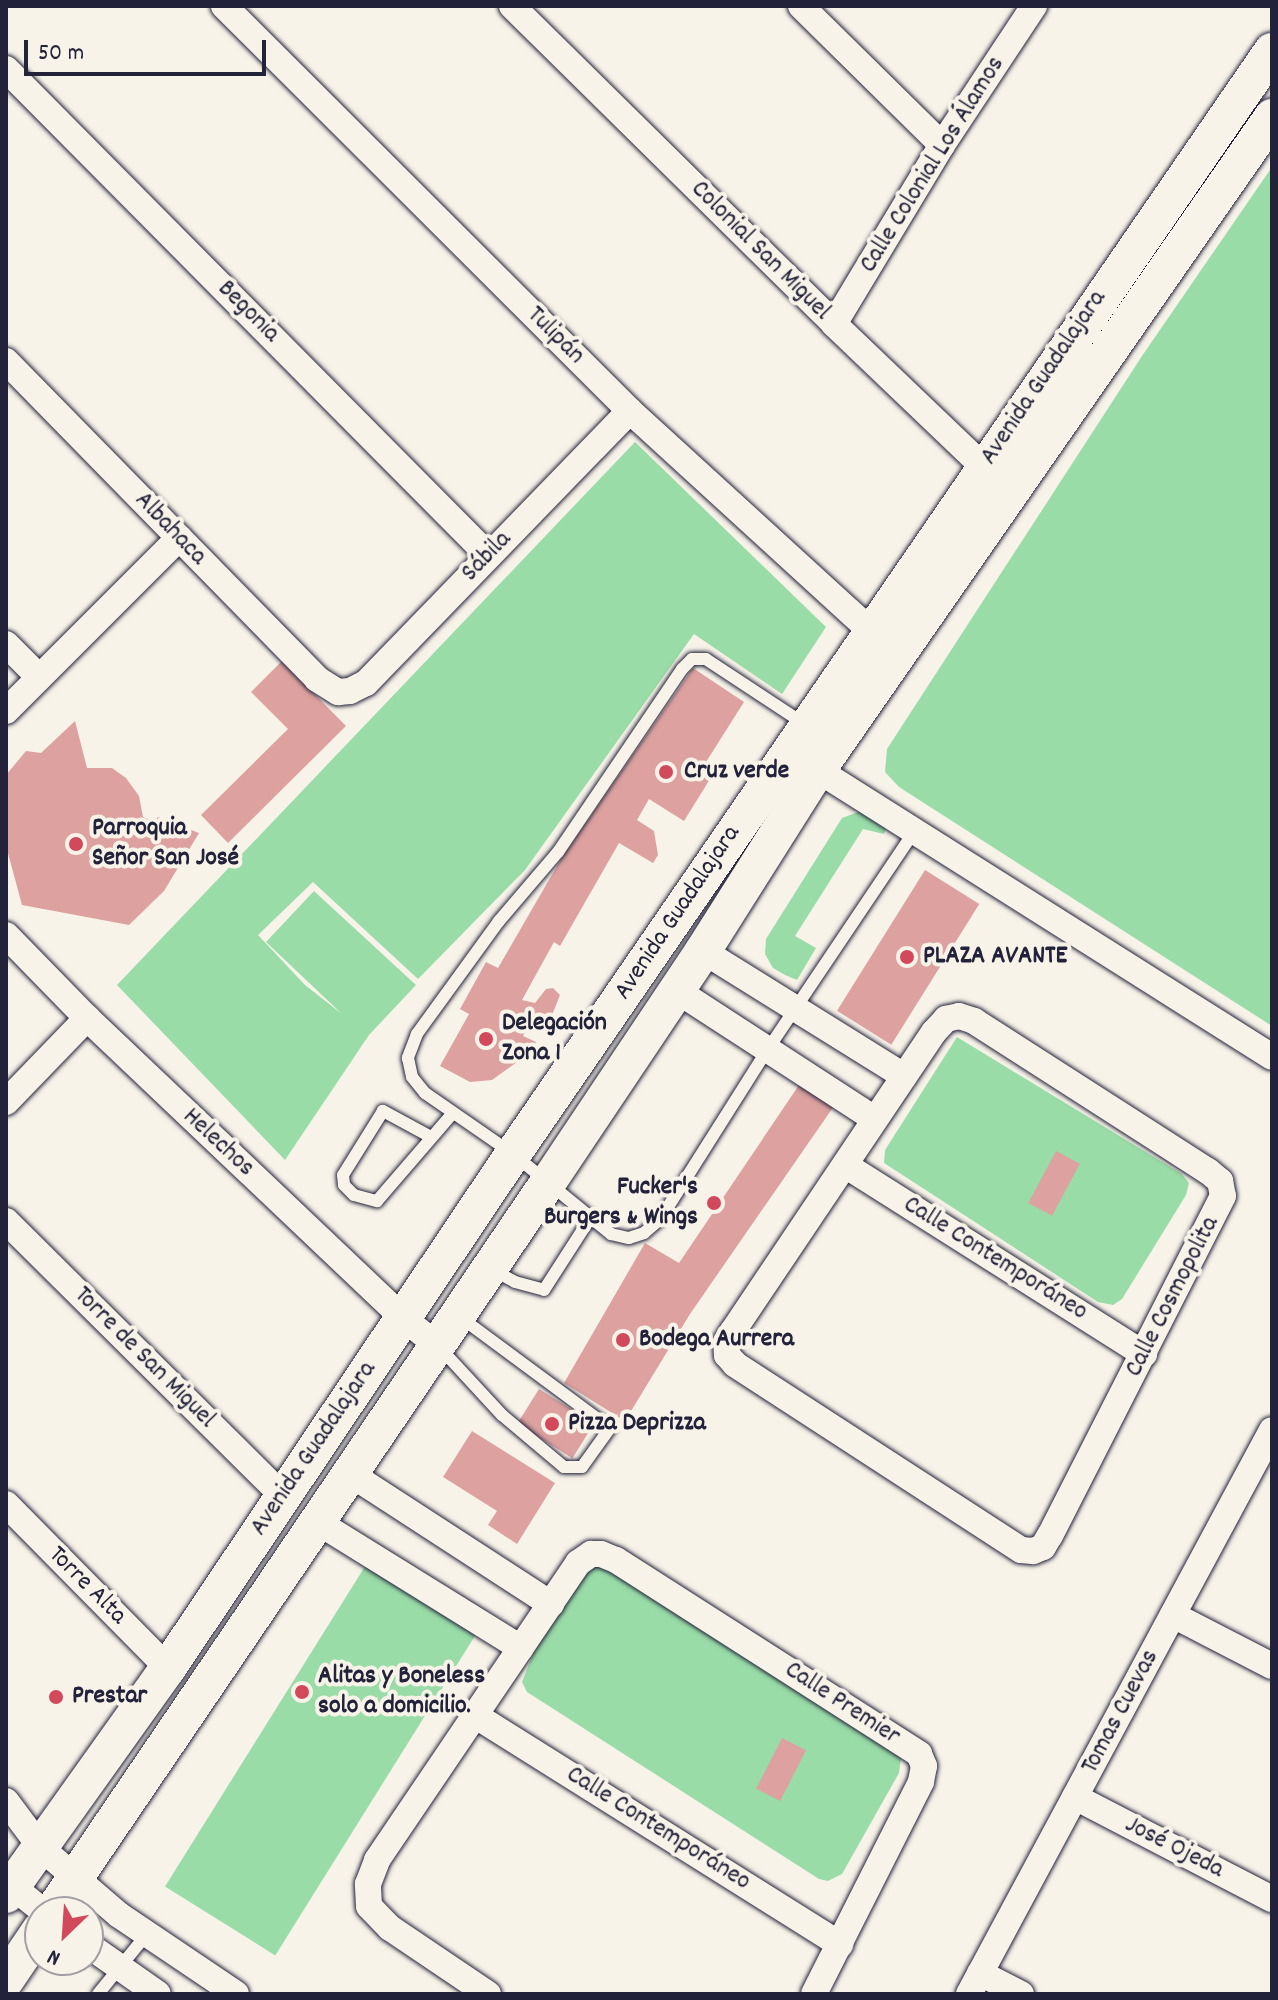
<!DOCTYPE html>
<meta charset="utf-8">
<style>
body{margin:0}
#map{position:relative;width:1278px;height:2000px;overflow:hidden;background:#f7f3e8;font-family:Dekko,sans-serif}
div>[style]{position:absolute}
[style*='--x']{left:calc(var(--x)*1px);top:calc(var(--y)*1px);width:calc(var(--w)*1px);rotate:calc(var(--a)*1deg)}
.green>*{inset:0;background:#99dca7;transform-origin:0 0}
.building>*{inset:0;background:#dda2a0;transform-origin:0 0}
.roads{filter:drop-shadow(0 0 2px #22223b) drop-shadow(0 0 2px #22223b)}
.lane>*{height:12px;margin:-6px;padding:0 6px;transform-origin:6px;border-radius:6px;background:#f7f3e8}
.street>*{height:26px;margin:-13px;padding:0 13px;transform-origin:13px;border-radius:13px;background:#f7f3e8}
.secondary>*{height:36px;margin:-18px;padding:0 18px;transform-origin:18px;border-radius:18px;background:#f7f3e8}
.dots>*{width:22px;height:22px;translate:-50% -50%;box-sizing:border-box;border:4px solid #f7f3e8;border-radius:50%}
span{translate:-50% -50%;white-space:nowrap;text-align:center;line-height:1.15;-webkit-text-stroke:8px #f7f3e8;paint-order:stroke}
.street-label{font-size:26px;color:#22223b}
.poi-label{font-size:26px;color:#22223b;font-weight:700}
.left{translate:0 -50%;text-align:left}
.right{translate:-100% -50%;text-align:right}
.frame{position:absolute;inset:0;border:8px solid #22223b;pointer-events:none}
.north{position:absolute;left:24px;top:1896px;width:80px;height:80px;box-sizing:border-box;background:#f7f3e8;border:2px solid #a29fa3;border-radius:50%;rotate:205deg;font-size:22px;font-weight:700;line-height:32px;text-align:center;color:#22223b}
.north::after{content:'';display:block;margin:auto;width:28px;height:36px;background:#d1495b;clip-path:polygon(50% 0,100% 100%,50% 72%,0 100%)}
.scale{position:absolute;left:24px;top:40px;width:242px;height:36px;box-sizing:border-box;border:4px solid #22223b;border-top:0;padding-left:10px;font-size:24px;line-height:28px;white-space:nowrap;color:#22223b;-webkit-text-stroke:6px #f7f3e8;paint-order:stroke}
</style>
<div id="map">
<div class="green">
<i style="clip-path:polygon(1272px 167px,1272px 1026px,899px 787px,885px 772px,887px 749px,1142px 356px)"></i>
<i style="clip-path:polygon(635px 442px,826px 627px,782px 694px,694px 634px,525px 870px,418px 979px,313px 882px,258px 935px,305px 985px,342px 1014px,266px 942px,314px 891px,416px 985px,369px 1035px,285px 1160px,117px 985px)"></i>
<i style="clip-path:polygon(861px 811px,888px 822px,884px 834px,863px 829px,795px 936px,816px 948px,797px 980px,785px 975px,773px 968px,765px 954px,766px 939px,842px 818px)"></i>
<i style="clip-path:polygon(957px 1037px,1182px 1174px,1189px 1183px,1186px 1195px,1122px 1299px,1113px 1305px,1098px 1302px,884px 1163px,885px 1150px)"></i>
<i style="left:369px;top:1560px;width:130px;height:385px;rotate:32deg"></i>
<i style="clip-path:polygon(597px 1561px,901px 1758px,899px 1773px,842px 1874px,828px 1881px,819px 1879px,527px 1692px,522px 1682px,533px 1654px,587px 1565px)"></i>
</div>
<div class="building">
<i style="clip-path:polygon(282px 661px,346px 726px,228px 843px,201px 815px,288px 729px,251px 692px)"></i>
<i style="clip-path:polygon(693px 668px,744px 702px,706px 762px,715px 771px,684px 821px,649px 799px,637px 820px,654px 831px,658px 855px,653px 863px,619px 843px,560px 946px,554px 942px,522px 1000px,535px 1003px,546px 989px,553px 988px,560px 995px,548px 1025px,533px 1017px,523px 1036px,536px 1042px,531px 1052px,492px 1080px,470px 1082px,440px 1066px,469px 1014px,460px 1009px,486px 962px,498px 968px,561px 859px)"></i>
<i style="clip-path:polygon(75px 721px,87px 768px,112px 768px,126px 778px,139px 796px,143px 817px,154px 822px,158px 817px,199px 833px,164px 891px,129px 925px,22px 905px,6px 846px,6px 775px,26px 751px,41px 753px)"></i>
<i style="left:925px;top:870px;width:64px;height:166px;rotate:32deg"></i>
<i style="clip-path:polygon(801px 1082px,834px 1106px,690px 1314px,625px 1421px,564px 1383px,645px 1243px,679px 1263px)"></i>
<i style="left:1056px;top:1151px;width:27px;height:59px;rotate:28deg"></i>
<i style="left:539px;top:1389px;width:65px;height:41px;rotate:32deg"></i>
<i style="clip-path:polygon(472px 1431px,555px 1483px,517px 1544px,488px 1525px,497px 1511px,443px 1477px)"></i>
<i style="left:782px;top:1738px;width:27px;height:57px;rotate:27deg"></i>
</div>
<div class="roads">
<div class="lane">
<i style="--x:803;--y:723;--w:116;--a:-146.6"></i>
<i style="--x:706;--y:659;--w:14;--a:180"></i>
<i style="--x:692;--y:659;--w:14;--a:135"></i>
<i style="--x:682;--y:669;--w:221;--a:124.1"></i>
<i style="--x:558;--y:852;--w:91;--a:130.5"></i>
<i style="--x:499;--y:921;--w:140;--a:126"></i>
<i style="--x:417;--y:1034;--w:26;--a:111"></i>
<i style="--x:408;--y:1058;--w:19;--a:78"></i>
<i style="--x:412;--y:1077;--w:21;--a:51"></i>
<i style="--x:425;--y:1093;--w:107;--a:34.7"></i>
<i style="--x:513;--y:1154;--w:127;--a:39.2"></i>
<i style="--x:611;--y:1234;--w:18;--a:13"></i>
<i style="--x:629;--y:1238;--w:16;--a:-18"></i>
<i style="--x:644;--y:1233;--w:23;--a:-41"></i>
<i style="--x:661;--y:1218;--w:200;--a:-57.7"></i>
<i style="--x:768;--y:1049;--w:262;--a:-56.1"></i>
<i style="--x:431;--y:1137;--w:55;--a:-151.6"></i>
<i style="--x:383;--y:1111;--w:75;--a:122"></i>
<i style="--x:343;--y:1175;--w:10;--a:84"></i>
<i style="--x:344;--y:1185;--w:14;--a:45"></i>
<i style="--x:354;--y:1195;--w:24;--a:15"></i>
<i style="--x:377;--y:1201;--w:116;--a:-49.2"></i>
<i style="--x:491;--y:1269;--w:27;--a:28"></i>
<i style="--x:515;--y:1282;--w:30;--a:15"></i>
<i style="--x:544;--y:1290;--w:83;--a:-57.3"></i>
<i style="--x:441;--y:1349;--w:90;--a:47.3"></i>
<i style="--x:502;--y:1415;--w:81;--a:40"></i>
<i style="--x:564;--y:1467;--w:18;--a:0"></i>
<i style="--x:582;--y:1467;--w:48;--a:-54.3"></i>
<i style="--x:610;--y:1428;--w:187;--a:-143.5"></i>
<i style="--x:98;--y:1994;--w:77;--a:-50.8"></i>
</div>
<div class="street">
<i style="--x:224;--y:6;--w:573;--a:44.93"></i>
<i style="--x:630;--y:411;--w:343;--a:42.4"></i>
<i style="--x:512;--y:6;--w:453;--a:44.6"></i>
<i style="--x:834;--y:324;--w:224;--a:43.7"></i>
<i style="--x:801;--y:6;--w:198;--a:44.6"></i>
<i style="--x:6;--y:69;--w:684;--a:45.24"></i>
<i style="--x:834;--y:324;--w:209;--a:-58.9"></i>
<i style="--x:942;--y:145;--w:167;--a:-56.5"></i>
<i style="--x:6;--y:361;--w:445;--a:45.6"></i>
<i style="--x:317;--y:679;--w:25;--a:32"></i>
<i style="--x:338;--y:692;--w:12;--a:-5"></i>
<i style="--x:350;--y:691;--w:18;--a:-27"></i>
<i style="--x:366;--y:683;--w:379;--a:-45.9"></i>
<i style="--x:6;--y:644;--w:47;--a:45"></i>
<i style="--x:6;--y:711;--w:245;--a:-45"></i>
<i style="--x:805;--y:762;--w:552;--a:32.28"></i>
<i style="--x:6;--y:935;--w:116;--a:45.7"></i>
<i style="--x:87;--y:1018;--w:436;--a:43.5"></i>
<i style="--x:403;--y:1318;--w:43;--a:38.5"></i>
<i style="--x:703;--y:951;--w:237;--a:31.9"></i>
<i style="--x:676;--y:990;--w:237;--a:33"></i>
<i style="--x:959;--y:1016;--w:16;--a:18"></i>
<i style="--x:974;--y:1021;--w:278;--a:32.7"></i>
<i style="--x:1208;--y:1171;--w:16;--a:40"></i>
<i style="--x:1220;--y:1181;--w:15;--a:79"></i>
<i style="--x:1223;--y:1196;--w:381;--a:117"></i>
<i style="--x:1050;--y:1535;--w:14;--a:120"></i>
<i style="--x:1043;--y:1547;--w:11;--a:158"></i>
<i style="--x:1033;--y:1551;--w:12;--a:-175"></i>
<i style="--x:1021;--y:1550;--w:341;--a:-147"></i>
<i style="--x:735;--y:1364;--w:12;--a:-132"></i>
<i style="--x:727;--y:1355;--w:13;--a:-94"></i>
<i style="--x:726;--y:1342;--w:13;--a:-58"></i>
<i style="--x:733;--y:1331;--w:360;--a:-56.1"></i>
<i style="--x:934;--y:1032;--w:18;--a:-47"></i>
<i style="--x:946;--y:1019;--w:13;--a:-13"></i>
<i style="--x:6;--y:1102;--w:117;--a:-46"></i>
<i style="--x:845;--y:1165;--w:354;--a:32.3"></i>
<i style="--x:6;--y:1221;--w:389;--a:44.8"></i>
<i style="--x:349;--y:1473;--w:241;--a:33"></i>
<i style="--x:6;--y:1504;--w:231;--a:45.4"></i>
<i style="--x:316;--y:1521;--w:241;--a:31.8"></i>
<i style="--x:1173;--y:1615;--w:111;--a:27.3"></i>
<i style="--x:476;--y:1716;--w:430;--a:32.1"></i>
<i style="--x:1075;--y:1797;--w:222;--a:27.4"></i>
<i style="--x:6;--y:1801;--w:59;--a:53.3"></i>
<i style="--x:41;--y:1848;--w:103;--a:40.7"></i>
<i style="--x:119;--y:1915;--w:141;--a:34"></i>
<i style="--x:12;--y:1886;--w:41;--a:39.1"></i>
<i style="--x:88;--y:1945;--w:85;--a:35"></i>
<i style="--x:980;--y:1973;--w:46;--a:27.1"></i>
<i style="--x:488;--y:1994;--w:118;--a:-146"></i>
<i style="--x:390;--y:1928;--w:30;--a:-134"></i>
<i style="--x:369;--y:1906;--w:22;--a:-93"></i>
<i style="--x:368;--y:1884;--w:26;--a:-69"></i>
<i style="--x:377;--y:1860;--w:359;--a:-55.9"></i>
<i style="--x:578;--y:1563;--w:16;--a:-35"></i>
<i style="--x:591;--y:1554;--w:10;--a:0"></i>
<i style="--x:601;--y:1554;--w:16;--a:22"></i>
<i style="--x:616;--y:1560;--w:360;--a:32.6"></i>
<i style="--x:919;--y:1754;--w:13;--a:67"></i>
<i style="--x:924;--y:1766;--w:16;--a:101"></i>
<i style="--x:921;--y:1782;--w:237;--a:116.8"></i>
<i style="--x:969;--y:1994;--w:640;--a:-61.75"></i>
</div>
<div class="secondary">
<i style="--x:6;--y:1895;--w:279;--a:-54.5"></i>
<i style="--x:168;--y:1668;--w:619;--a:-56.13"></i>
<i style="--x:513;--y:1154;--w:1339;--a:-55.47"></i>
<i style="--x:52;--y:1912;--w:880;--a:-55.79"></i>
<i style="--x:547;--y:1184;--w:280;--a:-56.2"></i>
<i style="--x:703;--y:951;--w:213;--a:-57.7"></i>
<i style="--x:817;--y:771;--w:797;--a:-55.17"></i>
<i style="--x:6;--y:1980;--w:60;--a:-55.8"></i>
</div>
</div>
<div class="dots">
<i style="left:666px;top:772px;background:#d1495b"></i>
<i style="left:76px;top:844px;background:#d1495b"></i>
<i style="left:907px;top:957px;background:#d1495b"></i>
<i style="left:486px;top:1039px;background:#d1495b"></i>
<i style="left:714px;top:1203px;background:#d1495b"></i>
<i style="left:623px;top:1340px;background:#d1495b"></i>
<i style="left:552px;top:1424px;background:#d1495b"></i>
<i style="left:302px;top:1692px;background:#d1495b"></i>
<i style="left:56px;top:1697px;background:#d1495b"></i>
</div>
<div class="street-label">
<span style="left:933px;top:165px;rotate:-58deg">Calle Colonial Los Álamos</span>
<span style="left:760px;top:251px;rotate:45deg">Colonial San Miguel</span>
<span style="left:248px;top:312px;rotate:45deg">Begonia</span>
<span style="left:555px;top:336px;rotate:45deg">Tulipán</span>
<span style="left:1044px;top:378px;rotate:-56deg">Avenida Guadalajara</span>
<span style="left:170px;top:529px;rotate:46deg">Albahaca</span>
<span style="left:487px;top:557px;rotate:-46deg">Sábila</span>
<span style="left:678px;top:913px;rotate:-56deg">Avenida Guadalajara</span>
<span style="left:218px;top:1143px;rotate:43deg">Helechos</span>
<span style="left:995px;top:1259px;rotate:32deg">Calle Contemporáneo</span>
<span style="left:1173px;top:1297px;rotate:-63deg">Calle Cosmopolita</span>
<span style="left:144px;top:1358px;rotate:45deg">Torre de San Miguel</span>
<span style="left:314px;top:1449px;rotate:-56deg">Avenida Guadalajara</span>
<span style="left:87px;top:1586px;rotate:45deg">Torre Alta</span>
<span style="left:842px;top:1704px;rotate:33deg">Calle Premier</span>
<span style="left:1121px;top:1712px;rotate:-62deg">Tomas Cuevas</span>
<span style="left:658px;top:1829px;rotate:32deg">Calle Contemporáneo</span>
<span style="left:1174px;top:1848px;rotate:27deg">José Ojeda</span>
</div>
<div class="poi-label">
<span class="left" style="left:684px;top:772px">Cruz verde</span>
<span class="left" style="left:92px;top:844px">Parroquia<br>Señor San José</span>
<span class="left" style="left:923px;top:957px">PLAZA AVANTE</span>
<span class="left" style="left:502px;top:1039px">Delegación<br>Zona 1</span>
<span class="right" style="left:698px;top:1203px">Fucker's<br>Burgers &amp; Wings</span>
<span class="left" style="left:639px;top:1340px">Bodega Aurrera</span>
<span class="left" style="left:568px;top:1424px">Pizza Deprizza</span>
<span class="left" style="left:318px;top:1692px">Alitas y Boneless<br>solo a domicilio.</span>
<span class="left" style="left:72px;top:1697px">Prestar</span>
</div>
<div class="frame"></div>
<div class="north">N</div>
<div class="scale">50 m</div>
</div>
